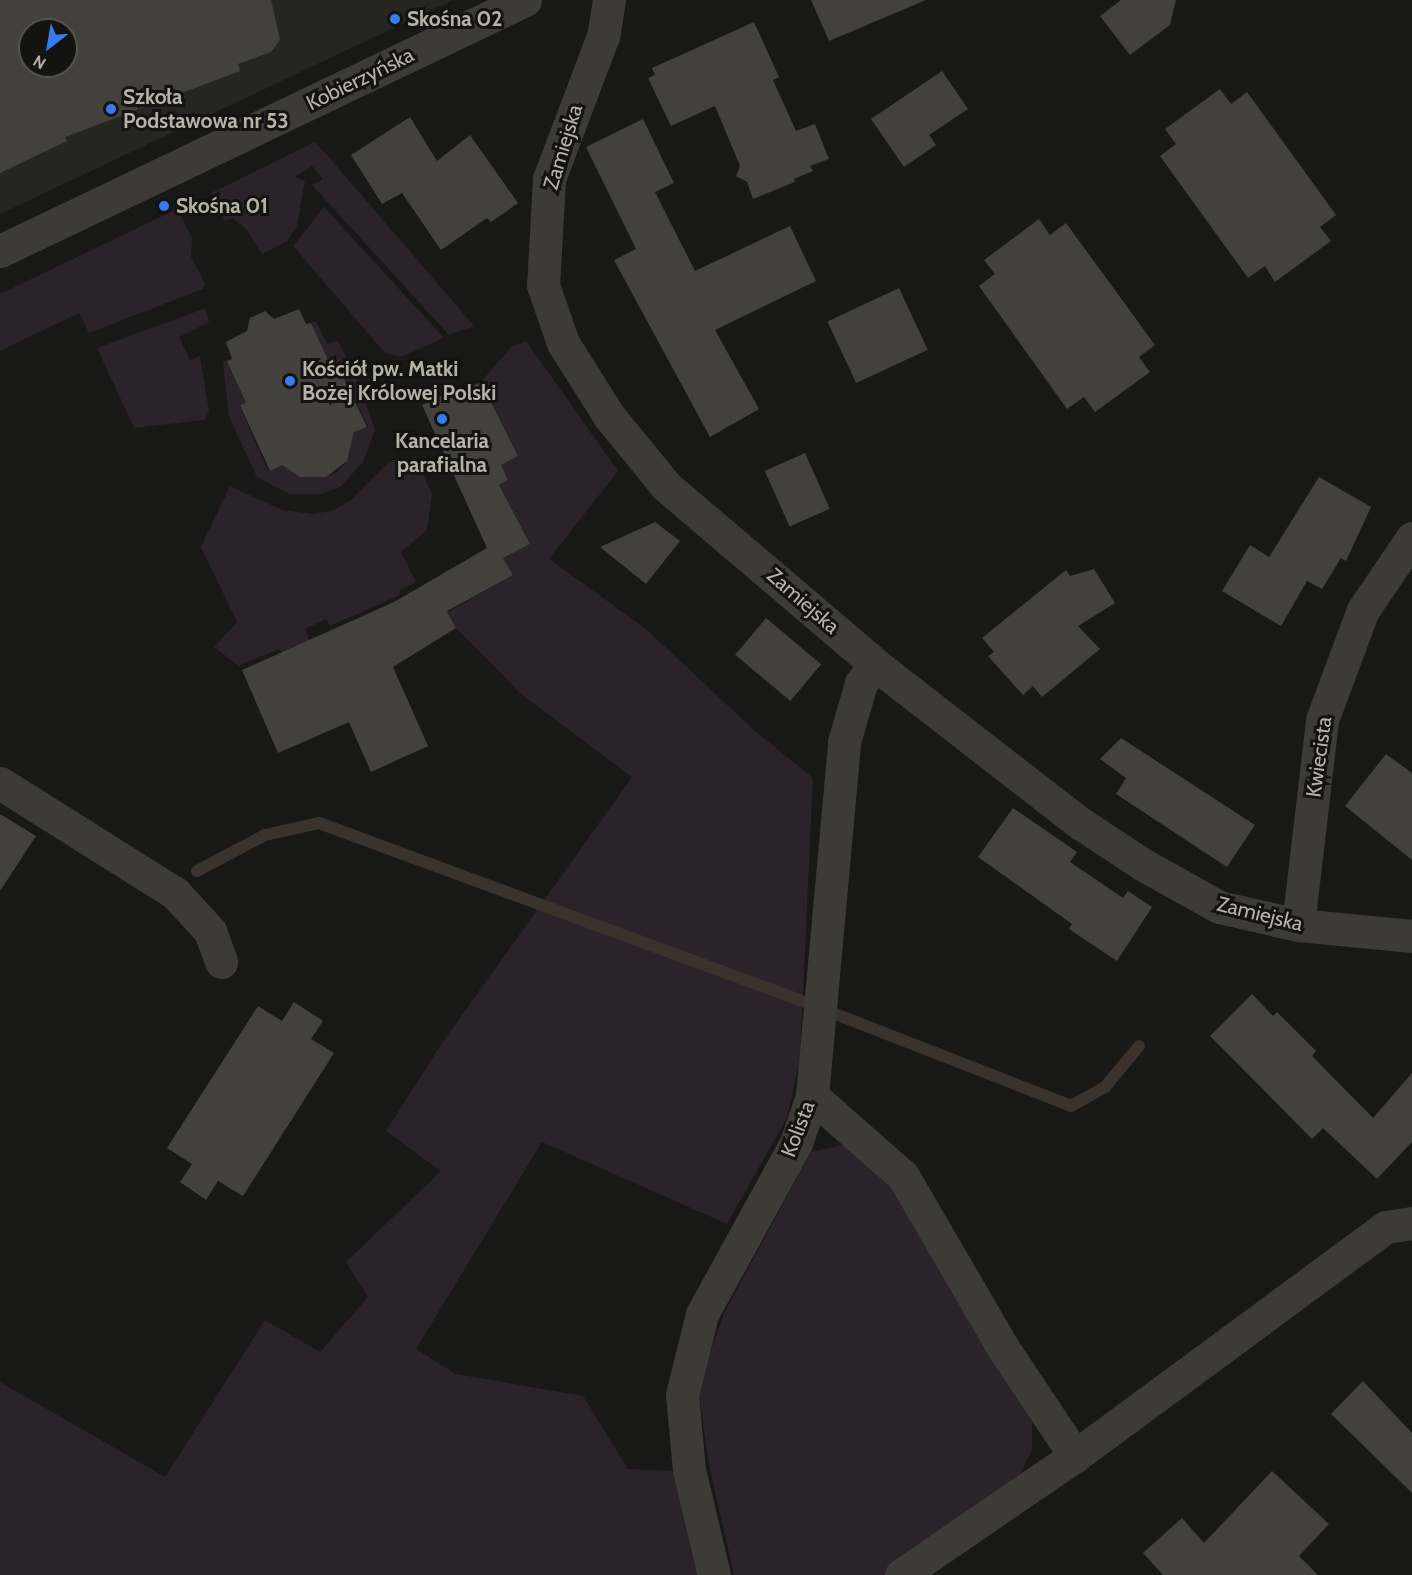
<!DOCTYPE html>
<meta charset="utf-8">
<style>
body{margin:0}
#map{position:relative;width:1412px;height:1575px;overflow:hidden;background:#181816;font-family:Cabin,sans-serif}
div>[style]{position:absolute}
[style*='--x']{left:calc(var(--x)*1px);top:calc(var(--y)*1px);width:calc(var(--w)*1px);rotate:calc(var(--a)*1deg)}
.built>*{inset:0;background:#252522}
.green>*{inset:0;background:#2b222a}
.stream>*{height:12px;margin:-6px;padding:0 6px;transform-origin:6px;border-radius:6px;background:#3b322c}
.building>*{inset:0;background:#42413d;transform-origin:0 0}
.minor>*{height:33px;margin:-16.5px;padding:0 16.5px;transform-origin:16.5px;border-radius:16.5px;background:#3d3b37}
.dots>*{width:16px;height:16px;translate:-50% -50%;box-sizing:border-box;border:3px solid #131311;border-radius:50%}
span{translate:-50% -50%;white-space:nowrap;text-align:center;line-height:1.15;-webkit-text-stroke:6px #131311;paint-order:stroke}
.poi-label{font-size:21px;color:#b7b2a8;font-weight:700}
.left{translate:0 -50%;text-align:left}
.street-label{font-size:21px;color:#b7b2a8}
.north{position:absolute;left:18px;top:18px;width:60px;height:60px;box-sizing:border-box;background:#131311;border:2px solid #55534d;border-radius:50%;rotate:211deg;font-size:16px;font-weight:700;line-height:24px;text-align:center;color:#b7b2a8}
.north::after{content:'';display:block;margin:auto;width:21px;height:27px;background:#377bef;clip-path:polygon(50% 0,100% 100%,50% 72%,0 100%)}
</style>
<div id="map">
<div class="built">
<i style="clip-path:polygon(evenodd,0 0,453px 0,0 214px,0 0,30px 30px,66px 30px,66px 66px,30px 66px,30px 30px)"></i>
</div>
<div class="green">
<i style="clip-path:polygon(315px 142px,328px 156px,474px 326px,449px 335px,312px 185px,323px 179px,312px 166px,295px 177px,305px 181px,297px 226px,287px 241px,262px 254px,247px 230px,233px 218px,225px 221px,211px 193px)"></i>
<i style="clip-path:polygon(324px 207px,444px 338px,401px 357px,385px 353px,293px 246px)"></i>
<i style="clip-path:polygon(177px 209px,192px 238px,191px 257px,205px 283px,203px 289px,89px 333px,79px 313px,0 351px,0 294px)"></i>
<i style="clip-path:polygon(206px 308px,209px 322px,179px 337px,190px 360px,200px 356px,209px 411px,204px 420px,134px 428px,97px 348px)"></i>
<i style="clip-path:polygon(316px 321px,327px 344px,338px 340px,359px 384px,375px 430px,363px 462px,340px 487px,321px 494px,289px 494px,257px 477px,229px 417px,223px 363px,227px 361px,246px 403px,240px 406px,268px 471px,282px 465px,300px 477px,335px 474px,347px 461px,354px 432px,368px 426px,336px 362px,330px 364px,311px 323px)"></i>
<i style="clip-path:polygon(526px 341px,618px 471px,549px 559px,646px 629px,754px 730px,813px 778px,800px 1058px,787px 1118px,727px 1224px,542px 1142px,416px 1349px,456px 1374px,583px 1396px,628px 1469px,676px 1471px,699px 1575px,0 1575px,0 1382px,165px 1477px,265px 1320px,320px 1352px,368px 1297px,346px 1262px,441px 1171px,386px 1131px,444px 1040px,632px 777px,521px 694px,456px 628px,448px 612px,513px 575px,503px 558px,530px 544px,499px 485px,501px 465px,518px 456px,481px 382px,511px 347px)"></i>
<i style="clip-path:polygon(402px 457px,418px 463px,432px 494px,427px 530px,401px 552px,416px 582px,399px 591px,400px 595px,330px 626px,326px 619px,305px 629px,311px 644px,284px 655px,279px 649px,239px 666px,214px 647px,237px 622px,201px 547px,230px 486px,282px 510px,314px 514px,334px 510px,351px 500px,389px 462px)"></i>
<i style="clip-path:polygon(843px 1145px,869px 1161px,899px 1192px,1032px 1418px,1032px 1450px,1016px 1483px,885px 1575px,734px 1575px,709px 1465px,698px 1387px,724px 1313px,811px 1152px)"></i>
</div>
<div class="stream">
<i style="--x:197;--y:871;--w:77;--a:-27.9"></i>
<i style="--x:265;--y:835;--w:55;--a:-12.5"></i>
<i style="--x:319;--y:823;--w:509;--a:20.21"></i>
<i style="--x:797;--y:999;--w:294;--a:21.3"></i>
<i style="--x:1071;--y:1106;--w:39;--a:-29"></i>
<i style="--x:1105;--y:1087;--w:53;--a:-50.3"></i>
</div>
<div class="building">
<i style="clip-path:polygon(evenodd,0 0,271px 0,280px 40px,271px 52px,238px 64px,240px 71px,65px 137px,67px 141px,0 173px,0 0,30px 30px,66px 30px,66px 66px,30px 66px,30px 30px)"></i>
<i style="clip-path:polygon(811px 0,926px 0,829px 41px)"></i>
<i style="clip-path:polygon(1121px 0,1176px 0,1170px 25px,1130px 55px,1100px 16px)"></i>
<i style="clip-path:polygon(754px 22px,779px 77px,773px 80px,796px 131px,815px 124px,829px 159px,810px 166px,813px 171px,794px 179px,795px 182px,753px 199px,747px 182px,736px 176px,740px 166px,715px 106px,671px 126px,648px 78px,655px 75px,652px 68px)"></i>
<i style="clip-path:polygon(942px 71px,968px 109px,929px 135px,936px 145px,904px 167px,871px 119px)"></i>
<i style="clip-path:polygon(1220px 89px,1231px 104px,1247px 92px,1336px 215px,1320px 227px,1331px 241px,1275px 282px,1265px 266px,1248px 278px,1160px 156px,1176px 144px,1165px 129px)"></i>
<i style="clip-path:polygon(410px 117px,437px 161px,470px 135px,518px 203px,491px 222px,487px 218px,441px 250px,402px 193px,382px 204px,351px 155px)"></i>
<i style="clip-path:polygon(643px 119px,674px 183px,655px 192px,695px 271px,790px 226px,816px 281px,715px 330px,759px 409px,710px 437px,614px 260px,636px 249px,586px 147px)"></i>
<i style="clip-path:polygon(1039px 219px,1050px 235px,1066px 223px,1155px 345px,1139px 357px,1150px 372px,1095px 412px,1084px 397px,1067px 409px,979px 286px,995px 274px,984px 260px)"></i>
<i style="left:899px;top:288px;width:68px;height:79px;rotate:65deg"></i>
<i style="clip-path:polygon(299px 309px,306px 324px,311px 323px,330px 364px,336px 362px,367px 427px,354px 432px,347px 461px,326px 477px,300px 477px,282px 465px,270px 471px,240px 405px,246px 403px,227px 361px,232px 359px,226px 342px,247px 331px,250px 318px,265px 311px,274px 319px)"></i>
<i style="clip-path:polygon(481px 382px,518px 456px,501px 465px,508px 480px,499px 485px,530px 544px,503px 558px,513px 575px,447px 611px,456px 628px,393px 667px,428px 746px,371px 772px,349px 722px,278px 753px,242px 670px,394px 602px,487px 548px,422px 405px,462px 386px,464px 390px)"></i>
<i style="left:805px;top:453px;width:61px;height:44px;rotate:66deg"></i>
<i style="clip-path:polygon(1319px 477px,1371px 507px,1346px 561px,1341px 558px,1322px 589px,1307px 581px,1281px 626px,1222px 591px,1250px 545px,1269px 557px)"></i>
<i style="clip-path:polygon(655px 522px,680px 541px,646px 584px,600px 547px)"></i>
<i style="clip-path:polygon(1094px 569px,1115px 603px,1078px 626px,1100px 649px,1042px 697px,1033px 686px,1023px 695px,988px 656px,994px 652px,982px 638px,1066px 570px,1070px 576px)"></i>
<i style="left:766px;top:618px;width:72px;height:48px;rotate:40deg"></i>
<i style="clip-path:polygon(1121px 738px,1255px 825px,1227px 867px,1116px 794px,1126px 778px,1100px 759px)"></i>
<i style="clip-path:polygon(1386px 754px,1412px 773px,1412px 860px,1345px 806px)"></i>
<i style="clip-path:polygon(1013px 808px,1077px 852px,1070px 862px,1123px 898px,1128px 891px,1152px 907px,1117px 961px,1069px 929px,1072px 924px,978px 857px)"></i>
<i style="clip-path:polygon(0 814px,36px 836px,0 891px)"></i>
<i style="clip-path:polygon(1252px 994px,1273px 1016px,1277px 1012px,1316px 1051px,1312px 1056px,1373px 1118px,1412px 1073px,1412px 1142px,1377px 1179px,1323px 1128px,1312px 1139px,1210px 1036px)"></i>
<i style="clip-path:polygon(294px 1002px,323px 1021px,311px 1039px,334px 1053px,243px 1196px,218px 1181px,206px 1200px,180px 1182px,192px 1164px,167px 1148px,258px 1006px,282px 1021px)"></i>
<i style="clip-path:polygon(1363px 1381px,1412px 1433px,1412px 1493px,1331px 1414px)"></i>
<i style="clip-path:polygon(1272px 1471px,1329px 1524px,1299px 1556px,1318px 1575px,1163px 1575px,1143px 1553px,1182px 1518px,1204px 1543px)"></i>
</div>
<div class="minor">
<i style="--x:609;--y:0;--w:36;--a:99"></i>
<i style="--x:603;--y:36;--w:153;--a:110.7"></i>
<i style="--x:549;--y:179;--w:106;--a:93.2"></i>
<i style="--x:543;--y:285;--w:61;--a:71"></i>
<i style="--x:563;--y:343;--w:86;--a:57.8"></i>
<i style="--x:609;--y:416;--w:90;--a:50.8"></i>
<i style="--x:666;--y:486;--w:276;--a:40.4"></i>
<i style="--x:876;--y:665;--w:258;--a:37.8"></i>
<i style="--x:1080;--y:823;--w:74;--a:33.5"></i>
<i style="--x:1142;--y:864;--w:88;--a:29.2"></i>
<i style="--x:1219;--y:907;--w:81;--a:12.8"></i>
<i style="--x:1298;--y:925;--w:115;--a:5.5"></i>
<i style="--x:0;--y:251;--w:582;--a:-25.55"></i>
<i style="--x:0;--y:783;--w:207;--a:32.2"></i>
<i style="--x:175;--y:893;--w:52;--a:47.4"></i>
<i style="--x:210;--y:931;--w:33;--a:70"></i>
<i style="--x:1298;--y:925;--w:206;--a:-83.3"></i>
<i style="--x:1322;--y:720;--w:117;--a:-69.6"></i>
<i style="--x:1363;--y:610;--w:87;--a:-55.8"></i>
<i style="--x:812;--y:1096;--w:121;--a:41.3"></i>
<i style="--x:903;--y:1176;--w:199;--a:59.8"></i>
<i style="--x:1003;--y:1348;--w:130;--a:56.3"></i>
<i style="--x:714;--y:1575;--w:108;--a:-103.4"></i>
<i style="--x:689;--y:1470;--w:75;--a:-95.3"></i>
<i style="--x:682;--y:1395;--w:83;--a:-76.1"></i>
<i style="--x:702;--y:1314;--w:195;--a:-61.2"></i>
<i style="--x:796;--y:1143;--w:50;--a:-71.2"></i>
<i style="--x:812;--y:1096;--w:355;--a:-84.8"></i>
<i style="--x:844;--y:742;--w:61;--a:-73.9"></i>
<i style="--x:861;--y:683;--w:23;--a:-50"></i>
<i style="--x:901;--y:1575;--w:211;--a:-34.4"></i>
<i style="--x:1075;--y:1456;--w:386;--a:-36.4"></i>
<i style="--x:1386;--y:1227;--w:26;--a:-9"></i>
</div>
<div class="dots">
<i style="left:395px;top:19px;background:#377bef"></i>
<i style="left:111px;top:109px;background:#377bef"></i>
<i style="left:164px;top:206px;background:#377bef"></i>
<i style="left:290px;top:381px;background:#377bef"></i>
<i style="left:442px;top:419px;background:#377bef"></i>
</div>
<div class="poi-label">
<span class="left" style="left:407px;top:19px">Skośna 02</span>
<span class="left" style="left:123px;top:109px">Szkoła<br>Podstawowa nr 53</span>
<span class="left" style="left:176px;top:206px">Skośna 01</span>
<span class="left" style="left:302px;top:381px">Kościół pw. Matki<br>Bożej Królowej Polski</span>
<span style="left:442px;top:453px">Kancelaria<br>parafialna</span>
</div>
<div class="street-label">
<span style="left:360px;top:79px;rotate:-26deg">Kobierzyńska</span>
<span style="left:563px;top:147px;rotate:-73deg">Zamiejska</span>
<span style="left:803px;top:601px;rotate:41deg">Zamiejska</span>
<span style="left:1319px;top:757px;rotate:-82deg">Kwiecista</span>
<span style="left:1260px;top:914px;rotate:14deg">Zamiejska</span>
<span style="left:798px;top:1129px;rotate:-69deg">Kolista</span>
</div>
<div class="north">N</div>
</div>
